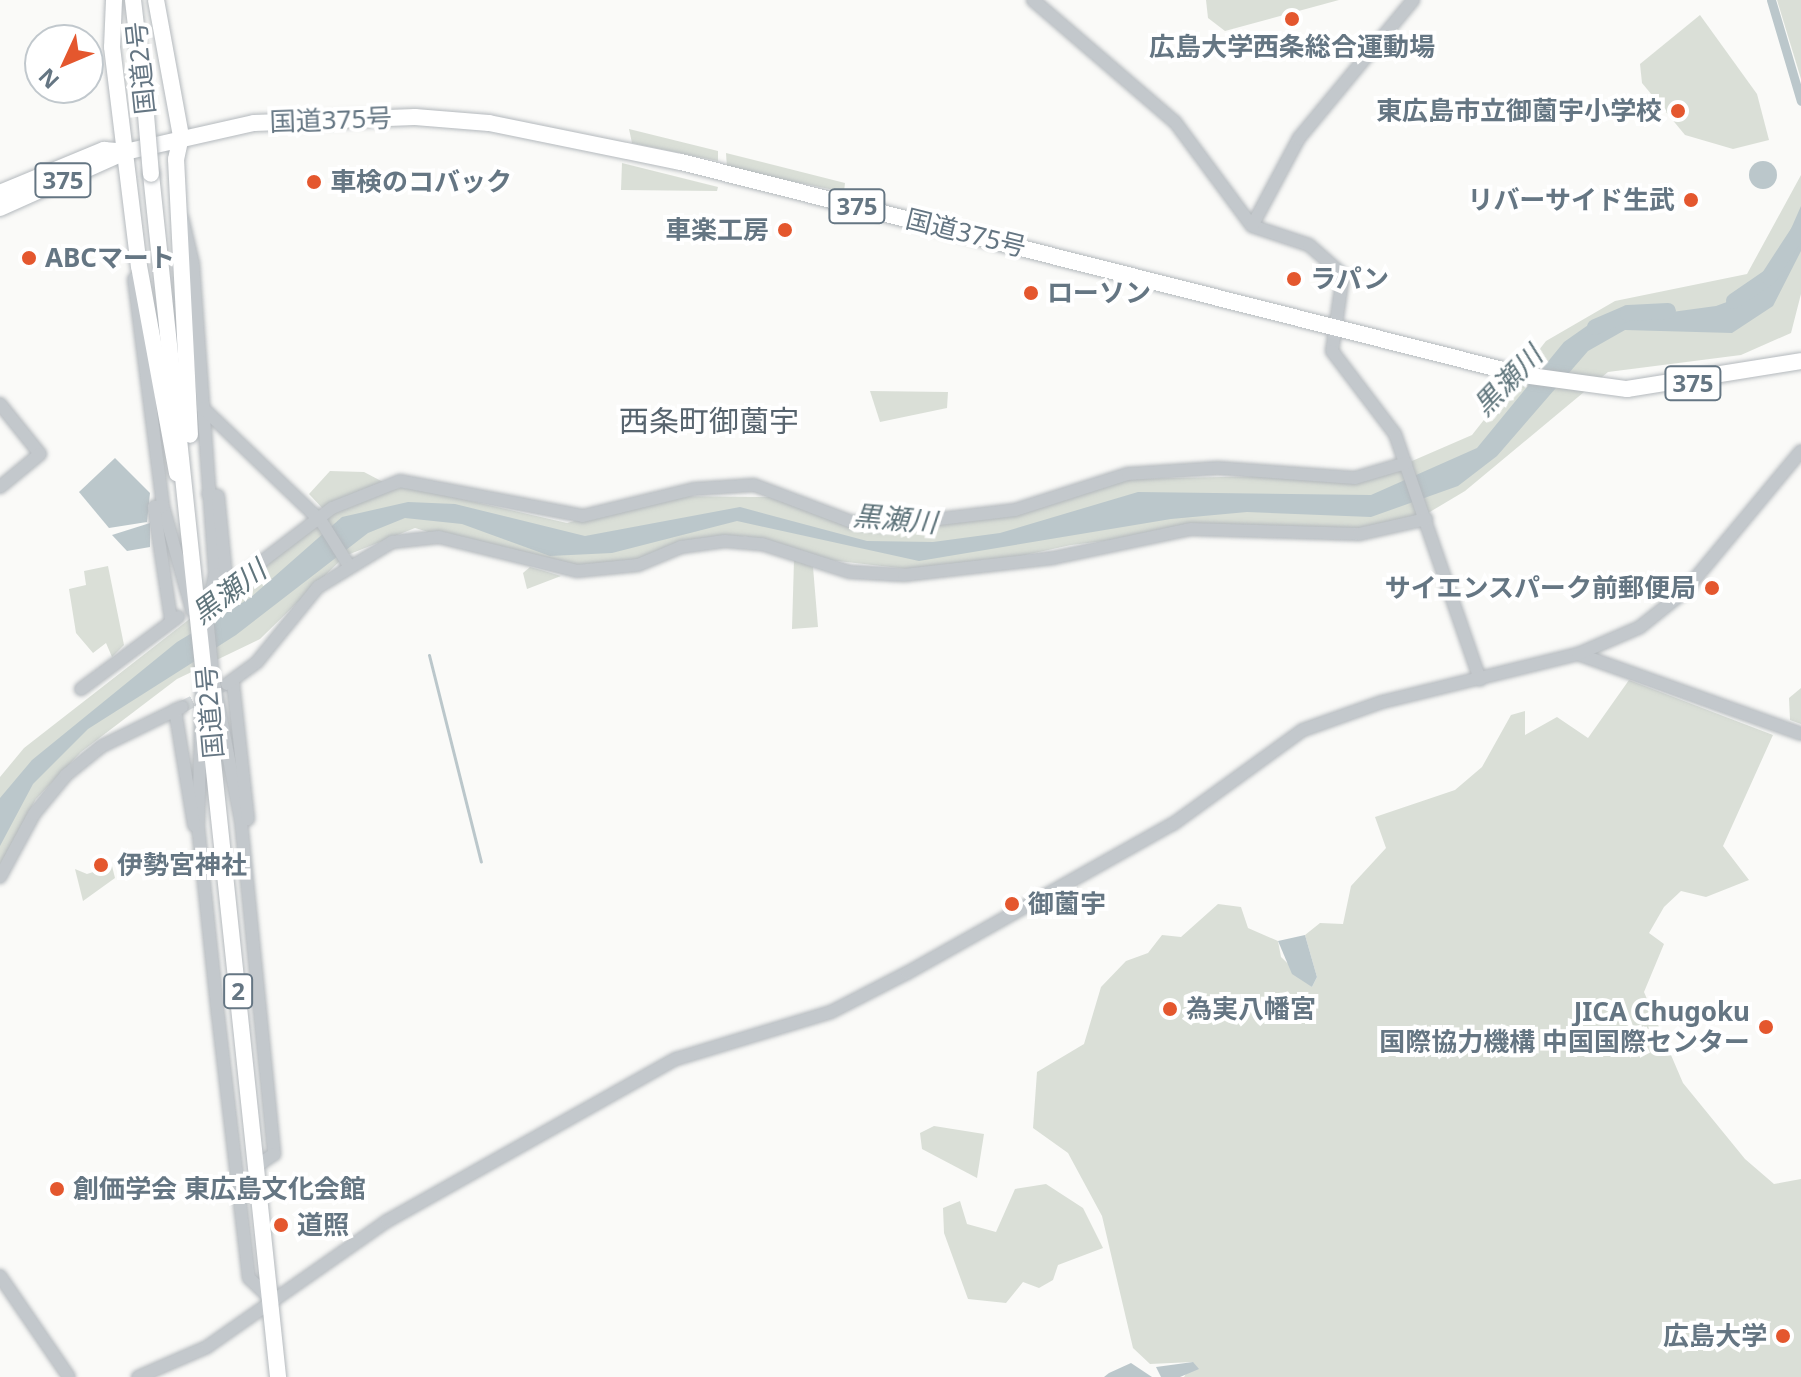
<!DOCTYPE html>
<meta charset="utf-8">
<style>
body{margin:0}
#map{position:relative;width:1801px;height:1377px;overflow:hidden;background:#fafaf8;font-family:"Noto Sans","Noto Sans JP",sans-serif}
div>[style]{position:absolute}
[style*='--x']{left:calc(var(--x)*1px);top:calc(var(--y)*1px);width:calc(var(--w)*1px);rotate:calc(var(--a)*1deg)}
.green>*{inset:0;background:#dadfd7}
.water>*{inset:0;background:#bbc7cb}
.round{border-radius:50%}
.stream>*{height:3px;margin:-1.5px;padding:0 1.5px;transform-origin:1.5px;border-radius:1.5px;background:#bbc7cb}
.canal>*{height:9px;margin:-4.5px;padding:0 4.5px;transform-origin:4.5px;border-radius:4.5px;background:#bbc7cb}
.river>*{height:16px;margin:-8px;padding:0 8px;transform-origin:8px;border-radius:8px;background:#bbc7cb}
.tertiary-tunnel>*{height:12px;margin-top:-6px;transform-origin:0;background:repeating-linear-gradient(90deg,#d5d9db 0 12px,transparent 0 18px)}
.roads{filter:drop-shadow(0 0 2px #b4b9bd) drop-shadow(0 0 2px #b4b9bd)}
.tertiary>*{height:12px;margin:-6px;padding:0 6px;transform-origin:6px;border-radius:6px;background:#c3c8cc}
.trunk>*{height:16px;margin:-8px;padding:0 8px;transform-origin:8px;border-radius:8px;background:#fff}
.bridges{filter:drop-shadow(0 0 2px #b4b9bd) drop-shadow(0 0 2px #b4b9bd)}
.trunk-bridge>*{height:16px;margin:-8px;padding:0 8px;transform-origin:8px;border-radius:8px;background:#fff}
.dots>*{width:22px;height:22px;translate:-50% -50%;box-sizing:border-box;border:4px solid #fff;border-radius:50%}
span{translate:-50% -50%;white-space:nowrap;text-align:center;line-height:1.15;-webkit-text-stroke:8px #fff;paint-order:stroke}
.shield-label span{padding:2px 6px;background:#fff;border:2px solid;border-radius:6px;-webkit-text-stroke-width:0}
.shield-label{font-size:24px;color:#657683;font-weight:700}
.poi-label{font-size:26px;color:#657683;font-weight:700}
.right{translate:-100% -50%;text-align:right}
.left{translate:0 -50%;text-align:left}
.street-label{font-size:26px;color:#657683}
.water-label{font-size:28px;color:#60757c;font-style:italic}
.quarter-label{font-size:30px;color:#57646e}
.north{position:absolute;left:24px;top:24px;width:80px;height:80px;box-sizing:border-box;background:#fff;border:2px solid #c1c8cd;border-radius:50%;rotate:226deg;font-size:22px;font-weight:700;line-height:32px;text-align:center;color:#657683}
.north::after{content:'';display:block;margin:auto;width:28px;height:36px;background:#e4572e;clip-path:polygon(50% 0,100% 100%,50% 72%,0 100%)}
</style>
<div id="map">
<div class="green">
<i style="clip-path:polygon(1206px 0,1339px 0,1225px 31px,1208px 18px)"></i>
<i style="clip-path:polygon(1777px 0,1801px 0,1801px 79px)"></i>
<i style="clip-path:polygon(1700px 15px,1757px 94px,1769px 140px,1733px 149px,1685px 135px,1642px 83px,1640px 64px)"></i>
<i style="clip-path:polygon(629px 129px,718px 151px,718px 161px,632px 143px)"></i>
<i style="clip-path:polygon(726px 153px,845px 183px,844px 192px,727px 168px)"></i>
<i style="clip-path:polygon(622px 163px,718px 187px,717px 191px,621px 190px)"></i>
<i style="clip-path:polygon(1801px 175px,1801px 294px,1791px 333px,1741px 355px,1608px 372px,1465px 491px,1408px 525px,1324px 533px,1211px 528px,1071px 545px,943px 573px,829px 560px,745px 536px,638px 565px,552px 569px,415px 528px,345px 556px,260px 639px,177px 679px,81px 752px,36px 799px,0 865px,0 777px,24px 748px,332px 508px,406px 486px,567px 523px,668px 496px,769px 497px,853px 525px,1015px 510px,1123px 479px,1382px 474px,1472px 435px,1546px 341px,1615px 301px,1747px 274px)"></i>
<i style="clip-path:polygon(870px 391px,948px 392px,947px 408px,880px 422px)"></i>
<i style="clip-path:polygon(330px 471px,364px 472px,385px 483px,324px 510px,309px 494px)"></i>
<i style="clip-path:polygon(794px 560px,813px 567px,818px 627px,792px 629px)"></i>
<i style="clip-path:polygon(108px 566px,124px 645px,112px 657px,106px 643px,93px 653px,76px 633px,69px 589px,86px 585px,84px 571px)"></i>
<i style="clip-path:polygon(530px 567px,541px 570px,561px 576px,527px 589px,523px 573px)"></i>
<i style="clip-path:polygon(1629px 680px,1773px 735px,1723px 846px,1749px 880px,1706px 897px,1681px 891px,1664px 907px,1649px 933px,1664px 944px,1644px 992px,1683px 1083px,1745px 1159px,1774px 1184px,1801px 1179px,1801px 1377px,1184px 1377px,1193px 1362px,1150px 1364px,1133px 1348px,1102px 1216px,1068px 1153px,1033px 1128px,1037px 1072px,1084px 1044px,1101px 987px,1126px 961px,1148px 953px,1162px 935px,1181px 937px,1218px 904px,1241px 907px,1248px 928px,1278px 941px,1281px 957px,1312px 987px,1317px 977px,1305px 935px,1320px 923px,1343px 924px,1351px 886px,1386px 848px,1375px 817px,1455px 790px,1482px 767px,1511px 715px,1525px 711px,1525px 735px,1557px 717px,1588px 738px)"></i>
<i style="clip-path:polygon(1801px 688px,1801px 724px,1790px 720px,1789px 698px)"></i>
<i style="clip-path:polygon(112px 866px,115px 878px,83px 901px,75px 869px,87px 874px)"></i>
<i style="clip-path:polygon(934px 1126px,984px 1134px,977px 1178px,922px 1149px,920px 1133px)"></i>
<i style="clip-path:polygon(1046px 1184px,1083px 1208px,1103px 1248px,1058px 1265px,1053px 1280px,1039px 1288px,1023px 1282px,1006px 1303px,968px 1299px,944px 1233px,943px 1208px,960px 1201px,967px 1224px,996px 1232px,1015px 1189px)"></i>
</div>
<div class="water">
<i class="round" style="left:1749px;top:161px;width:28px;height:28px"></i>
<i style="clip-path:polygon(1801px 206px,1801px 251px,1773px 306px,1732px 333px,1625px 330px,1588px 351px,1497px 456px,1458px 486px,1371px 517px,1247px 512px,1171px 519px,919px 561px,737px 521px,612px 553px,550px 556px,462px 524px,405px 518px,368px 533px,236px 635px,88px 729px,33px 784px,0 846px,0 798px,32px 760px,177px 642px,250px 598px,342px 517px,408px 502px,455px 504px,585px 536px,740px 507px,867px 541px,933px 542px,1000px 533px,1138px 492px,1371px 495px,1477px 448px,1564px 342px,1591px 323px,1716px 306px,1765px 288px)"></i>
<i style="clip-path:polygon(115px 458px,150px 493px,147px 522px,109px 528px,79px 492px)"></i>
<i style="clip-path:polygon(150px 523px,150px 547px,127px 551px,112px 535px)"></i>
<i style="clip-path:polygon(1305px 935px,1317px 977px,1312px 987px,1292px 974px,1278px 941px)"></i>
<i style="clip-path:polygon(1193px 1362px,1199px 1369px,1180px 1377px,1161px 1377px,1156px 1367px)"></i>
<i style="clip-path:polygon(1131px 1363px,1152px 1377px,1104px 1377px,1109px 1373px)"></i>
</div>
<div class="stream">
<i style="--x:429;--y:655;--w:213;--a:75.9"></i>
</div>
<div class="canal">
<i style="--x:1771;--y:0;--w:105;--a:73.5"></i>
</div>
<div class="river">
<i style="--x:1734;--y:301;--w:42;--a:-34.4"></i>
<i style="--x:1769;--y:277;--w:59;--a:-56.9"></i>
<i style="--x:1595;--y:327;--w:36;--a:-23"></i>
<i style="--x:1628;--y:313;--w:40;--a:-2.9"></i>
</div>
<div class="tertiary-tunnel">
<i style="--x:182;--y:707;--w:51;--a:-27.1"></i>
</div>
<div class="roads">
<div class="tertiary">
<i style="--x:1033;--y:0;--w:187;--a:40.7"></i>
<i style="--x:1175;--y:122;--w:129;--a:53.5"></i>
<i style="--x:1252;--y:226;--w:60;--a:18.4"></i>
<i style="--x:1309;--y:245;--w:45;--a:41.4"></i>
<i style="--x:1343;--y:275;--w:77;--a:98.2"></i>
<i style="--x:1332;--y:351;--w:104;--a:52.8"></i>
<i style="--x:1395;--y:434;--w:260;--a:70.9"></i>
<i style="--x:182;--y:217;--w:48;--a:76.8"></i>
<i style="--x:193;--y:264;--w:311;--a:85.9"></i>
<i style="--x:215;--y:574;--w:43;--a:100.8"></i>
<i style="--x:207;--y:616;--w:61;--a:84.4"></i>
<i style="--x:213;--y:677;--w:147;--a:79"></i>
<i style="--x:241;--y:821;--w:335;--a:84.3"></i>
<i style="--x:274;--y:1154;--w:21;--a:145"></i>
<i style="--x:1252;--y:226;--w:100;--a:-61.9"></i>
<i style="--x:1299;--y:138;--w:179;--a:-50.4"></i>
<i style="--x:134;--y:279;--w:229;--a:82.7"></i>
<i style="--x:163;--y:506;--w:108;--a:74.4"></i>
<i style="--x:0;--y:404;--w:64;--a:51.3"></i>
<i style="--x:40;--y:454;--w:52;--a:140.5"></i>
<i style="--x:203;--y:408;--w:163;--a:43.8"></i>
<i style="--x:321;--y:521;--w:51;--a:57.9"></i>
<i style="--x:208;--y:494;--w:10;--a:11"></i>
<i style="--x:218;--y:496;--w:80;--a:84.3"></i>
<i style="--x:226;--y:576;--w:11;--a:34"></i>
<i style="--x:163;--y:506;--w:9;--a:174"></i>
<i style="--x:154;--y:507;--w:114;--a:81.4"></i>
<i style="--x:227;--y:588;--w:132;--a:-37.3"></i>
<i style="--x:332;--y:508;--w:73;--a:-21.7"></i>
<i style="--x:400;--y:481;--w:186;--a:10.8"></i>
<i style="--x:583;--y:516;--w:114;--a:-13.7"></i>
<i style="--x:694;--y:489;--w:60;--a:-3.8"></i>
<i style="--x:754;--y:485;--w:105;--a:20.7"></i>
<i style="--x:852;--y:522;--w:37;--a:5"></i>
<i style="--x:889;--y:525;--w:127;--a:-6.8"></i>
<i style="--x:1015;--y:510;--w:119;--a:-17.7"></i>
<i style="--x:1128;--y:474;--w:90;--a:-3.8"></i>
<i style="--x:1218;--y:468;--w:137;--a:4.2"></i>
<i style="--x:1355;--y:478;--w:53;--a:-16.4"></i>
<i style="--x:1578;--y:654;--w:237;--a:19.7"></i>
<i style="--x:233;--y:683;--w:137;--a:83.7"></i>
<i style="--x:202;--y:684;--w:142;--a:91.6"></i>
<i style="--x:198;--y:826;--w:190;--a:84"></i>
<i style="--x:218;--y:1015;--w:265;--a:83.3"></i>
<i style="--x:249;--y:1278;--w:28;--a:44"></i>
<i style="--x:227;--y:684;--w:37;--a:-36"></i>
<i style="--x:257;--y:662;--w:97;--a:-50.9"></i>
<i style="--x:318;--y:587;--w:87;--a:-31.3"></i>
<i style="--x:392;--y:542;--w:47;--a:-6.1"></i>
<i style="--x:439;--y:537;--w:142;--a:13.8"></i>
<i style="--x:577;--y:571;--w:61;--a:-5.6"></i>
<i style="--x:638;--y:565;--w:47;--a:-22.7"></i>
<i style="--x:681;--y:547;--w:44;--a:-7.8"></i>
<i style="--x:725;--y:541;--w:37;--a:5"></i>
<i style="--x:762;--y:544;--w:92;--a:17.7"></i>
<i style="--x:850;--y:572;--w:54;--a:3.2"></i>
<i style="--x:904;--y:575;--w:150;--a:-6.5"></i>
<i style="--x:1053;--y:558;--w:141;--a:-11.9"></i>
<i style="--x:1191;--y:529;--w:168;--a:1.7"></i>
<i style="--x:1359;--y:534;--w:69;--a:-12.6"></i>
<i style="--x:81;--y:689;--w:121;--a:-36.6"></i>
<i style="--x:175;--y:710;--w:117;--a:80.6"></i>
<i style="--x:0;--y:877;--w:72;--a:-61.6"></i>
<i style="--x:34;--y:814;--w:50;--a:-50.6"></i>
<i style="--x:66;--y:775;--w:46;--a:-38.9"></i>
<i style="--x:102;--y:746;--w:89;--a:-26"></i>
<i style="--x:0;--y:1276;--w:122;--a:55.7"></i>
<i style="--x:138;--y:1377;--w:75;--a:-23.5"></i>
<i style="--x:207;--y:1347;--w:220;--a:-35"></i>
<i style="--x:387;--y:1221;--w:331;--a:-29.3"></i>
<i style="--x:676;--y:1059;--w:162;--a:-16.9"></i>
<i style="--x:831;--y:1012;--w:85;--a:-27.2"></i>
<i style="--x:907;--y:973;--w:305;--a:-29.3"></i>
<i style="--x:1173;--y:824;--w:160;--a:-35.9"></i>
<i style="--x:1303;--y:730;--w:84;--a:-19.5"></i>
<i style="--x:1382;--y:702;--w:202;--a:-13.8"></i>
<i style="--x:1578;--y:654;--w:68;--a:-23.5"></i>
<i style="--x:1640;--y:627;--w:56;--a:-38.5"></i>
<i style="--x:1684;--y:592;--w:183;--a:-50.3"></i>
</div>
<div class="trunk">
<i style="--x:114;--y:0;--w:47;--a:92.4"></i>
<i style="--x:112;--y:47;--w:221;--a:83"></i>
<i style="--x:139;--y:266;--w:211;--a:79.6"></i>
<i style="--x:133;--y:0;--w:104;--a:83.4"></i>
<i style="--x:156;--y:0;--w:138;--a:79.6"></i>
<i style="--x:181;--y:136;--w:24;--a:102"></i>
<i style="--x:176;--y:159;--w:276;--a:87.1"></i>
<i style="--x:151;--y:174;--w:1210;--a:83.97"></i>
<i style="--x:0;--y:193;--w:113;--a:-22.5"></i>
<i style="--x:104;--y:150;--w:21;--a:5"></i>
<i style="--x:0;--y:208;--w:137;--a:-24.1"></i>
<i style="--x:125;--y:152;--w:132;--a:-12.7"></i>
<i style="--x:254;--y:123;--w:161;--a:-2.1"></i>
<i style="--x:415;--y:117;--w:74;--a:4.6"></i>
<i style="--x:489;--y:123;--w:196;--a:11.5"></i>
<i style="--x:681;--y:162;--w:869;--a:14.2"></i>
<i style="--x:1523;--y:375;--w:105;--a:7.7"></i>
<i style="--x:1627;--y:389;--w:176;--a:-9.1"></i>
</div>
</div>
<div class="bridges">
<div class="trunk-bridge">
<i style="--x:145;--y:103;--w:71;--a:85.2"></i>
</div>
</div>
<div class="dots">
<i style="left:1292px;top:19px;background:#e4572e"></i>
<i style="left:1678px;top:111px;background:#e4572e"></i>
<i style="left:314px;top:182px;background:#e4572e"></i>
<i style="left:1691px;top:200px;background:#e4572e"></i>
<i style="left:785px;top:230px;background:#e4572e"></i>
<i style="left:29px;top:258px;background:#e4572e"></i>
<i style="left:1294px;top:279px;background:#e4572e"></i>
<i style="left:1031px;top:293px;background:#e4572e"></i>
<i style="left:1712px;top:588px;background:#e4572e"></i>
<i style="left:101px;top:865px;background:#e4572e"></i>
<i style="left:1012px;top:904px;background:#e4572e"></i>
<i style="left:1170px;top:1009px;background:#e4572e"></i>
<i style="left:1766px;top:1027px;background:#e4572e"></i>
<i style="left:57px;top:1189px;background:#e4572e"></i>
<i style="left:281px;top:1225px;background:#e4572e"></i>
<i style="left:1783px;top:1336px;background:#e4572e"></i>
</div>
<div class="shield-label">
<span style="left:63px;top:180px">375</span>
<span style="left:857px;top:206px">375</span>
<span style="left:1693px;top:383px">375</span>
<span style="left:238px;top:991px">2</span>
</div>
<div class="poi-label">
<span style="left:1292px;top:47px">広島大学西条総合運動場</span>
<span class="right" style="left:1662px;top:111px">東広島市立御薗宇小学校</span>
<span class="left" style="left:330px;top:182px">車検のコバック</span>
<span class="right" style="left:1675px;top:200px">リバーサイド生武</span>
<span class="right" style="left:769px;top:230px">車楽工房</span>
<span class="left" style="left:45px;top:258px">ABCマート</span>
<span class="left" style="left:1310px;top:279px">ラパン</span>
<span class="left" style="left:1047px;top:293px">ローソン</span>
<span class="right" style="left:1696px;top:588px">サイエンスパーク前郵便局</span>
<span class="left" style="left:117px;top:865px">伊勢宮神社</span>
<span class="left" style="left:1028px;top:904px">御薗宇</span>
<span class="left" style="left:1186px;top:1009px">為実八幡宮</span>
<span class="right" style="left:1750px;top:1027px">JICA Chugoku<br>国際協力機構 中国国際センター</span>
<span class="left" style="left:73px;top:1189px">創価学会 東広島文化会館</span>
<span class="left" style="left:297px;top:1225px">道照</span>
<span class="right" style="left:1767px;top:1336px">広島大学</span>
</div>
<div class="street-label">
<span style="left:141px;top:68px;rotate:-96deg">国道2号</span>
<span style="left:331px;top:120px;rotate:-2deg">国道375号</span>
<span style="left:966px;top:233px;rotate:14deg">国道375号</span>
<span style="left:210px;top:712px;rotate:-95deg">国道2号</span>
</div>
<div class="water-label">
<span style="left:1507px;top:380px;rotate:-46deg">黒瀬川</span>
<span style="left:895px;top:518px;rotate:5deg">黒瀬川</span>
<span style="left:228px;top:591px;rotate:-37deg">黒瀬川</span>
</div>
<div class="quarter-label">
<span style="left:709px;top:421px">西条町御薗宇</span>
</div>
<div class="north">N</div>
</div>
